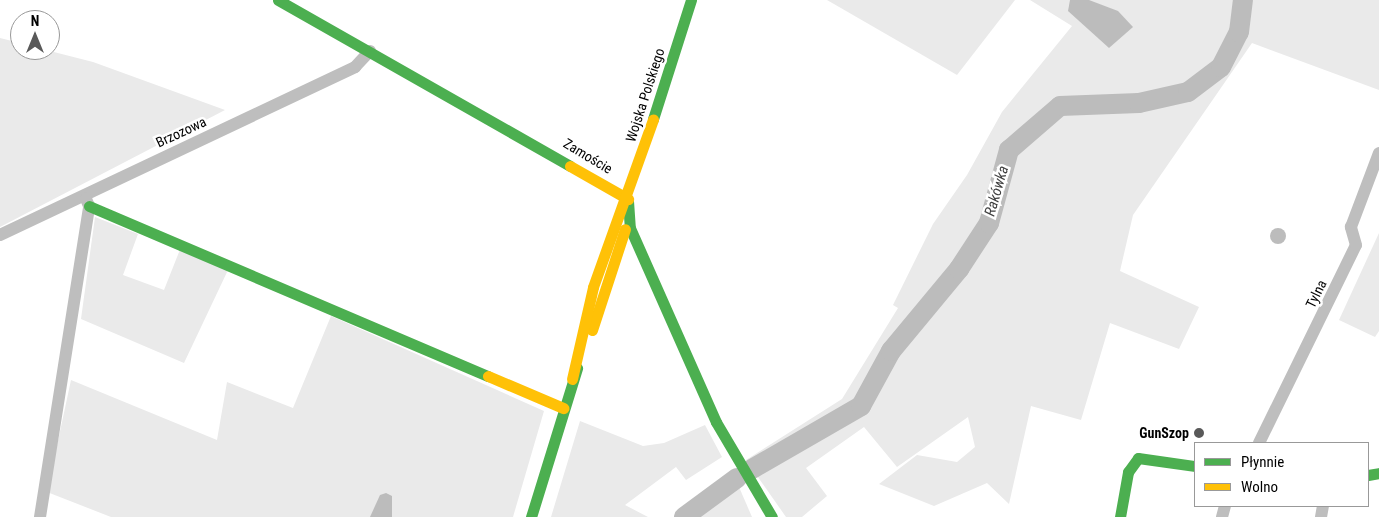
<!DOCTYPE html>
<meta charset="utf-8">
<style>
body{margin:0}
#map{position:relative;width:1379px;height:517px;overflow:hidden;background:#fff;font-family:"Roboto Condensed",sans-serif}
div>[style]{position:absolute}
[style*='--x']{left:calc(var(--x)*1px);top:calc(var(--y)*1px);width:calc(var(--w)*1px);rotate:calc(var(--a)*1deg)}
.green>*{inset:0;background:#eaeaea}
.water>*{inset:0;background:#bcbcbc}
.round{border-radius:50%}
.river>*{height:20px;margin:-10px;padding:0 10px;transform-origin:10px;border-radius:10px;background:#bcbcbc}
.street>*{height:12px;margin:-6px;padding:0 6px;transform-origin:6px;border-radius:6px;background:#bebebe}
.fast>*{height:11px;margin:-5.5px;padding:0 5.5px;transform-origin:5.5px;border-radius:5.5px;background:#4caf50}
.slow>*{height:11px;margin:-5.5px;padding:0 5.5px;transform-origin:5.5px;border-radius:5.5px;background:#ffc107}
.dots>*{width:14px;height:14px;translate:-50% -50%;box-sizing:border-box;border:2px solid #fff;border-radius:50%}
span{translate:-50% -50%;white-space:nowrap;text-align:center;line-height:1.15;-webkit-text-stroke:5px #fff;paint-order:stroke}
.street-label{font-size:14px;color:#000}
.poi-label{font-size:14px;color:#000;font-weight:700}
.right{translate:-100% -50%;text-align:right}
.water-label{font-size:15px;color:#404040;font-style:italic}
.legend{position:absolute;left:1194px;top:442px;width:175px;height:65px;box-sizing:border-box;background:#fff;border:1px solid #999;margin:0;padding:6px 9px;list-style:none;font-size:15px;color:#000}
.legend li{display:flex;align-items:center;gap:10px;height:25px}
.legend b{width:25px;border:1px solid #999}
.north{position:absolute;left:10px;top:10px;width:50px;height:50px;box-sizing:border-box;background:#fff;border:1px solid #999;border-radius:50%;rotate:0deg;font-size:14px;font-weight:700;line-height:20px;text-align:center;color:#000}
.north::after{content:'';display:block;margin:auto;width:18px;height:22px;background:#595959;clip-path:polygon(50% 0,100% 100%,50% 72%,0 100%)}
</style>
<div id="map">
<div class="green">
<i style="clip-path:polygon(827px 0,1015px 0,957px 75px)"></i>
<i style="clip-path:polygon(1030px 0,1379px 0,1379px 90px,1252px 43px,1133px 215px,1120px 271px,1199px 307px,1179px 349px,1110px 323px,1081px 420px,1031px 406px,1009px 504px,987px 483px,934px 506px,879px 484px,917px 455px,957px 462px,975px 447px,968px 417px,897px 467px,864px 427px,806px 468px,827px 496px,802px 517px,786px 517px,746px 460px,842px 399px,898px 308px,893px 305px,933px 224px,967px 175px,1002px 112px,1072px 26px)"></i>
<i style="clip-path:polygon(0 38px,20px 43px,20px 50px,46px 50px,93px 62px,225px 110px,0 227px)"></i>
<i style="clip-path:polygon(95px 217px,138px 234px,123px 275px,164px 290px,181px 247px,228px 270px,184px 363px,81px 319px)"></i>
<i style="clip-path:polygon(1379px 233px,1379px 331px,1375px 337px,1339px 320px)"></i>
<i style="clip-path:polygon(331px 316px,544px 411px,513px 517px,111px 517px,47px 492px,71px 380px,217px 440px,227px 382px,293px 408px)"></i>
<i style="clip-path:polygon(580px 421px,643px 446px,664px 443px,705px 425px,722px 457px,686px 480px,676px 467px,625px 505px,648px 517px,551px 517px)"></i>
<i style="clip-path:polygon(739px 487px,752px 517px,698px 517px)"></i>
</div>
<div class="water">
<i style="clip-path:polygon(1070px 0,1089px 0,1118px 11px,1133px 27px,1109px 48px,1068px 11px)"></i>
<i class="round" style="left:1270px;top:228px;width:16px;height:16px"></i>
<i style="clip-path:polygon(386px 493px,392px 496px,392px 517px,370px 517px,380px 495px)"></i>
</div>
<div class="river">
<i style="--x:752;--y:469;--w:126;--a:-30"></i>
<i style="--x:861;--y:406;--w:63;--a:-61.4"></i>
<i style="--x:891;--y:351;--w:107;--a:-50.3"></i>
<i style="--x:959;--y:269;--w:55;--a:-56.9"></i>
<i style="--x:989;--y:223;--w:76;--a:-74.7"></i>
<i style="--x:1009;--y:150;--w:67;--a:-40.8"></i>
<i style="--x:1060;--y:106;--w:79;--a:-2.2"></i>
<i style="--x:1139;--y:103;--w:50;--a:-12.7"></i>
<i style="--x:1188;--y:92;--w:41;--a:-37.1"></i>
<i style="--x:1221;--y:67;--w:39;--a:-63"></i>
<i style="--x:1239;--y:32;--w:32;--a:-83"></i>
<i style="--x:684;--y:517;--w:66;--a:-36.3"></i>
</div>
<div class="street">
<i style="--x:0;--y:235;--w:393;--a:-25.3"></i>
<i style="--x:355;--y:67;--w:22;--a:-47"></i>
<i style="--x:1259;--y:443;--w:220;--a:-63.9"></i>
<i style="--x:1356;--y:245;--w:19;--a:-106"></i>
<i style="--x:1351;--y:227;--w:79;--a:-69.3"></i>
<i style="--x:40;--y:517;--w:315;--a:-81"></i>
<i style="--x:89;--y:206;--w:8;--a:-113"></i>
<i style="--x:1222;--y:517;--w:11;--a:-75"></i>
<i style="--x:1321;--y:517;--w:11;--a:-80"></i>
</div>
<div class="fast">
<i style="--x:278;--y:0;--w:336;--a:29.6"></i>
<i style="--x:653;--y:119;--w:125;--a:-72.3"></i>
<i style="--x:628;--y:201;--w:27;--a:86"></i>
<i style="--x:630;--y:228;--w:212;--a:66.1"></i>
<i style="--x:716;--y:422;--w:110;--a:59.5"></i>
<i style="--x:89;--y:206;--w:434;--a:23.1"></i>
<i style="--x:1368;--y:475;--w:11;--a:-10"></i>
<i style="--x:531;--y:517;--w:156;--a:-72.8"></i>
<i style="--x:1120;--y:517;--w:46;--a:-79.9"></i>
<i style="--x:1128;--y:472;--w:17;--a:-54"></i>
<i style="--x:1138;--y:458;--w:58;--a:8"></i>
</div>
<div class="slow">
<i style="--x:570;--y:166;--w:67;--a:29.6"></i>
<i style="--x:592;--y:330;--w:106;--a:-71.9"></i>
<i style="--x:488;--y:376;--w:82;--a:23.1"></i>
<i style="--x:572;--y:379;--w:94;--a:-77.1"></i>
<i style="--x:593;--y:287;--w:178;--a:-70.3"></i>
</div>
<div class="dots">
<i style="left:1199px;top:433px;background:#595959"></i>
</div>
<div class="street-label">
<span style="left:645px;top:95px;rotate:-72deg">Wojska Polskiego</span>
<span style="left:181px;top:132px;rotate:-25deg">Brzozowa</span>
<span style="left:588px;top:156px;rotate:31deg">Zamoście</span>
<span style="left:1316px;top:294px;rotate:-64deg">Tylna</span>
</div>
<div class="poi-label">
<span class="right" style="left:1189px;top:433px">GunSzop</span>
</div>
<div class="water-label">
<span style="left:997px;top:191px;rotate:-74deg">Rakówka</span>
</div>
<ul class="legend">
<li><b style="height:6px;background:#4caf50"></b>Płynnie</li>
<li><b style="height:6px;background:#ffc107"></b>Wolno</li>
</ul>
<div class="north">N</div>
</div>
